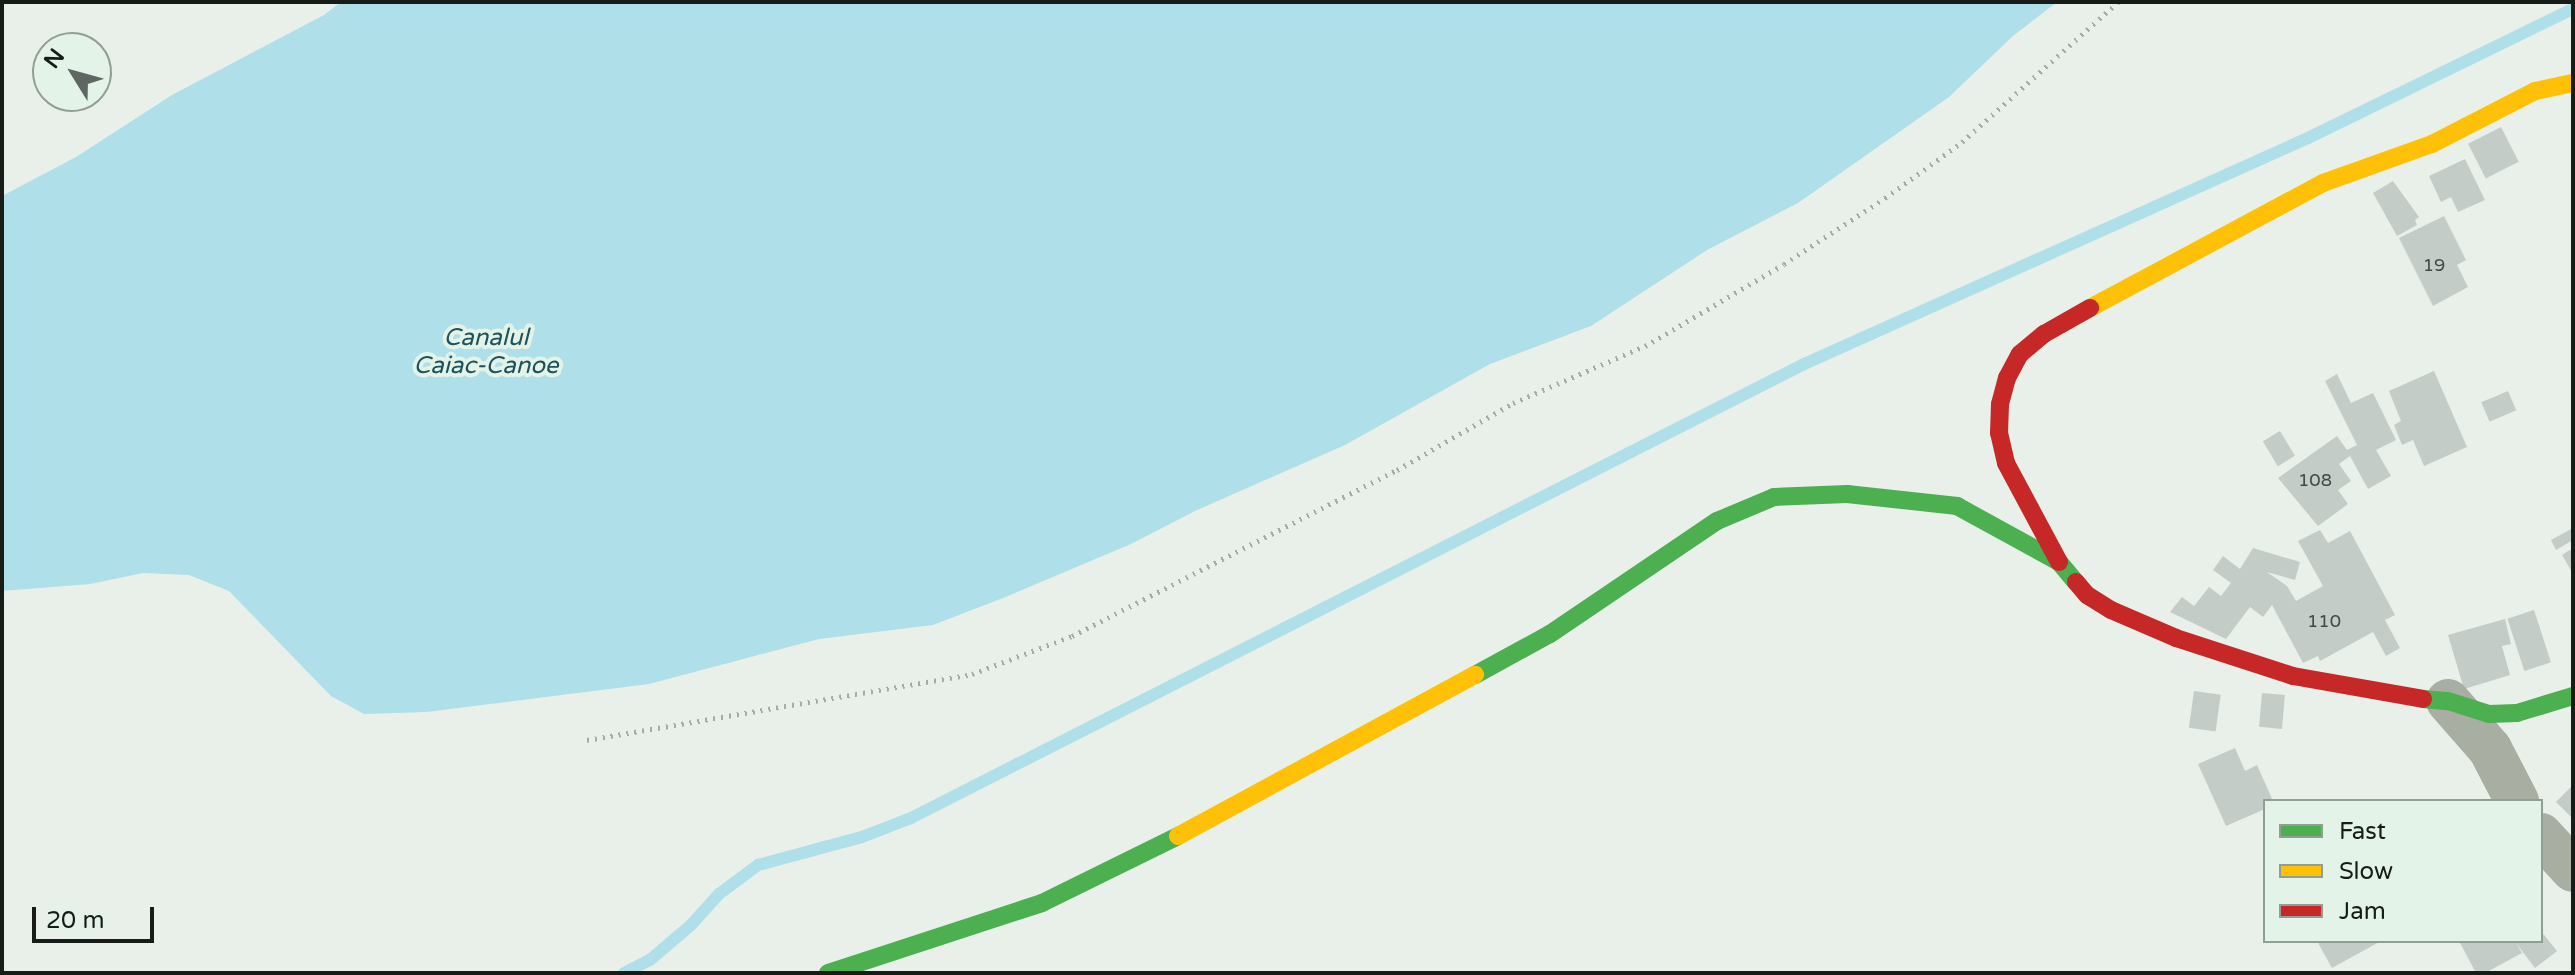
<!DOCTYPE html>
<style>
body{margin:0}
#map{position:relative;width:2575px;height:975px;overflow:hidden;background:#e8f0e9;font-family:"Varela Round",sans-serif}
div>[style]{position:absolute}
[style*='--x']{left:calc(var(--x)*1px);top:calc(var(--y)*1px);width:calc(var(--w)*1px);rotate:calc(var(--a)*1deg)}
.water>*{inset:0;background:#afdfe8}
.stream>*{height:12px;margin:-6px;padding:0 6px;transform-origin:6px;border-radius:6px;background:#afdfe8}
.building>*{inset:0;background:#c4ccc7;transform-origin:0 0}
.path>*{height:5px;margin-top:-2.5px;transform-origin:0;background:repeating-linear-gradient(90deg,#a7aca3 0 2px,transparent 0 8px)}
.street>*{height:44px;margin:-22px;padding:0 22px;transform-origin:22px;border-radius:22px;background:#a8aea1}
.fast>*{height:18px;margin:-9px;padding:0 9px;transform-origin:9px;border-radius:9px;background:#4caf50}
.slow>*{height:18px;margin:-9px;padding:0 9px;transform-origin:9px;border-radius:9px;background:#ffc107}
.jam>*{height:18px;margin:-9px;padding:0 9px;transform-origin:9px;border-radius:9px;background:#c62828}
span{translate:-50% -50%;white-space:nowrap;text-align:center;line-height:1.15;-webkit-text-stroke:8px #e4f3e8;paint-order:stroke}
.number-label{font-size:18px;color:#424844}
.number-label span{-webkit-text-stroke-width:0}
.water-label{font-size:24px;color:#1a525d;font-style:italic}
.frame{position:absolute;inset:0;border:4px solid #161c18;pointer-events:none}
.legend{position:absolute;left:2263px;top:799px;width:280px;height:144px;box-sizing:border-box;background:#e4f3e8;border:2px solid #929d95;margin:0;padding:10px 14px;list-style:none;font-size:24px;color:#161c18}
.legend li{display:flex;align-items:center;gap:16px;height:40px}
.legend b{width:40px;border:2px solid #929d95}
.north{position:absolute;left:32px;top:32px;width:80px;height:80px;box-sizing:border-box;background:#e4f3e8;border:2px solid #929d95;border-radius:50%;rotate:307deg;font-size:22px;font-weight:700;line-height:32px;text-align:center;color:#161c18}
.north::after{content:'';display:block;margin:auto;width:28px;height:36px;background:#606661;clip-path:polygon(50% 0,100% 100%,50% 72%,0 100%)}
.scale{position:absolute;left:32px;top:907px;width:122px;height:36px;box-sizing:border-box;border:4px solid #161c18;border-top:0;padding-left:10px;font-size:24px;line-height:28px;white-space:nowrap;color:#161c18;-webkit-text-stroke:6px #e4f3e8;paint-order:stroke}
</style>
<div id="map">
<div class="water">
<i style="clip-path:polygon(341px 2px,2057px 2px,2013px 36px,1949px 97px,1798px 203px,1707px 250px,1591px 326px,1490px 364px,1345px 445px,1195px 511px,1131px 544px,1008px 596px,933px 625px,819px 639px,649px 684px,426px 712px,364px 714px,331px 696px,229px 591px,189px 575px,143px 573px,90px 584px,2px 591px,2px 196px,76px 157px,172px 95px,324px 15px)"></i>
</div>
<div class="stream">
<i style="--x:624;--y:973;--w:29;--a:-27"></i>
<i style="--x:650;--y:960;--w:54;--a:-40.5"></i>
<i style="--x:691;--y:925;--w:42;--a:-47.9"></i>
<i style="--x:719;--y:894;--w:49;--a:-36.6"></i>
<i style="--x:758;--y:865;--w:108;--a:-15.1"></i>
<i style="--x:862;--y:837;--w:53;--a:-21.2"></i>
<i style="--x:911;--y:818;--w:1000;--a:-26.95"></i>
<i style="--x:1802;--y:365;--w:555;--a:-24.16"></i>
<i style="--x:2308;--y:138;--w:295;--a:-26"></i>
</div>
<div class="building">
<i style="left:2501px;top:127px;width:39px;height:37px;rotate:63deg"></i>
<i style="clip-path:polygon(2465px 159px,2485px 200px,2458px 212px,2451px 197px,2441px 202px,2429px 176px)"></i>
<i style="clip-path:polygon(2393px 181px,2419px 217px,2415px 220px,2417px 225px,2397px 236px,2373px 193px)"></i>
<i style="clip-path:polygon(2444px 216px,2466px 260px,2457px 265px,2468px 287px,2433px 306px,2399px 238px)"></i>
<i style="clip-path:polygon(2434px 371px,2467px 447px,2424px 466px,2413px 440px,2402px 445px,2394px 425px,2401px 421px,2389px 391px)"></i>
<i style="clip-path:polygon(2337px 374px,2351px 403px,2373px 393px,2396px 440px,2376px 450px,2391px 476px,2368px 489px,2350px 456px,2339px 464px,2351px 481px,2338px 490px,2348px 504px,2318px 526px,2278px 478px,2337px 436px,2347px 450px,2357px 445px,2325px 381px)"></i>
<i style="left:2508px;top:391px;width:21px;height:29px;rotate:67deg"></i>
<i style="left:2280px;top:431px;width:29px;height:20px;rotate:59deg"></i>
<i style="clip-path:polygon(2573px 528px,2573px 540px,2556px 550px,2551px 540px)"></i>
<i style="clip-path:polygon(2320px 530px,2328px 543px,2350px 531px,2395px 615px,2385px 620px,2400px 648px,2386px 656px,2373px 632px,2320px 661px,2318px 656px,2303px 663px,2272px 605px,2263px 617px,2250px 607px,2226px 639px,2170px 612px,2182px 597px,2194px 606px,2209px 587px,2221px 596px,2231px 583px,2213px 570px,2223px 556px,2240px 569px,2253px 548px,2300px 562px,2295px 580px,2267px 572px,2287px 586px,2296px 601px,2323px 586px,2298px 541px)"></i>
<i style="clip-path:polygon(2573px 548px,2573px 574px,2562px 555px)"></i>
<i style="left:2534px;top:610px;width:55px;height:28px;rotate:72deg"></i>
<i style="clip-path:polygon(2505px 619px,2511px 644px,2502px 646px,2510px 675px,2464px 689px,2448px 635px)"></i>
<i style="left:2194px;top:691px;width:27px;height:37px;rotate:8deg"></i>
<i style="left:2262px;top:693px;width:23px;height:34px;rotate:5deg"></i>
<i style="clip-path:polygon(2235px 748px,2245px 771px,2257px 765px,2273px 801px,2265px 801px,2265px 809px,2226px 826px,2198px 764px)"></i>
<i style="clip-path:polygon(2573px 785px,2573px 819px,2556px 802px)"></i>
<i style="clip-path:polygon(2541px 931px,2557px 951px,2535px 968px,2516px 943px,2522px 953px,2485px 973px,2476px 973px,2459px 941px,2541px 941px)"></i>
<i style="clip-path:polygon(2317px 941px,2381px 941px,2332px 968px)"></i>
</div>
<div class="path">
<i style="--x:587;--y:740;--w:391;--a:-9.7"></i>
<i style="--x:972;--y:674;--w:107;--a:-20.8"></i>
<i style="--x:1072;--y:636;--w:365;--a:-27.1"></i>
<i style="--x:1397;--y:470;--w:134;--a:-30"></i>
<i style="--x:1513;--y:403;--w:144;--a:-23.4"></i>
<i style="--x:1645;--y:346;--w:161;--a:-30.5"></i>
<i style="--x:1784;--y:264;--w:121;--a:-33.2"></i>
<i style="--x:1885;--y:198;--w:95;--a:-36"></i>
<i style="--x:1962;--y:142;--w:210;--a:-41.9"></i>
</div>
<div class="street">
<i style="--x:2448;--y:701;--w:64;--a:48.8"></i>
<i style="--x:2490;--y:749;--w:59;--a:62.6"></i>
<i style="--x:2541;--y:835;--w:47;--a:47.6"></i>
</div>
<div class="fast">
<i style="--x:1475;--y:675;--w:85;--a:-28.7"></i>
<i style="--x:1550;--y:634;--w:202;--a:-34.1"></i>
<i style="--x:1717;--y:521;--w:62;--a:-22.8"></i>
<i style="--x:1774;--y:497;--w:73;--a:-2.4"></i>
<i style="--x:1847;--y:494;--w:111;--a:6.2"></i>
<i style="--x:1957;--y:506;--w:116;--a:28.8"></i>
<i style="--x:2059;--y:562;--w:26;--a:50"></i>
<i style="--x:2423;--y:699;--w:25;--a:5"></i>
<i style="--x:2448;--y:701;--w:43;--a:17.6"></i>
<i style="--x:2489;--y:714;--w:28;--a:-2"></i>
<i style="--x:2517;--y:713;--w:59;--a:-16.9"></i>
<i style="--x:828;--y:973;--w:225;--a:-18.1"></i>
<i style="--x:1042;--y:903;--w:152;--a:-26.2"></i>
</div>
<div class="slow">
<i style="--x:2090;--y:308;--w:264;--a:-28.2"></i>
<i style="--x:2323;--y:183;--w:116;--a:-19.7"></i>
<i style="--x:2432;--y:144;--w:116;--a:-27.2"></i>
<i style="--x:2535;--y:91;--w:39;--a:-12"></i>
<i style="--x:1178;--y:836;--w:338;--a:-28.5"></i>
</div>
<div class="jam">
<i style="--x:2059;--y:562;--w:112;--a:-118.2"></i>
<i style="--x:2006;--y:463;--w:31;--a:-103"></i>
<i style="--x:1999;--y:433;--w:29;--a:-88"></i>
<i style="--x:2000;--y:404;--w:27;--a:-75"></i>
<i style="--x:2007;--y:378;--w:27;--a:-62"></i>
<i style="--x:2020;--y:354;--w:31;--a:-40"></i>
<i style="--x:2044;--y:334;--w:53;--a:-29.5"></i>
<i style="--x:2076;--y:582;--w:17;--a:50"></i>
<i style="--x:2087;--y:595;--w:28;--a:32"></i>
<i style="--x:2111;--y:610;--w:71;--a:23.3"></i>
<i style="--x:2176;--y:638;--w:123;--a:18"></i>
<i style="--x:2293;--y:676;--w:132;--a:10"></i>
</div>
<div class="number-label">
<span style="left:2434px;top:265px">19</span>
<span style="left:2315px;top:480px">108</span>
<span style="left:2324px;top:621px">110</span>
</div>
<div class="water-label">
<span style="left:486px;top:352px">Canalul<br>Caiac-Canoe</span>
</div>
<div class="frame"></div>
<ul class="legend">
<li><b style="height:10px;background:#4caf50"></b>Fast</li>
<li><b style="height:10px;background:#ffc107"></b>Slow</li>
<li><b style="height:10px;background:#c62828"></b>Jam</li>
</ul>
<div class="north">N</div>
<div class="scale">20 m</div>
</div>
